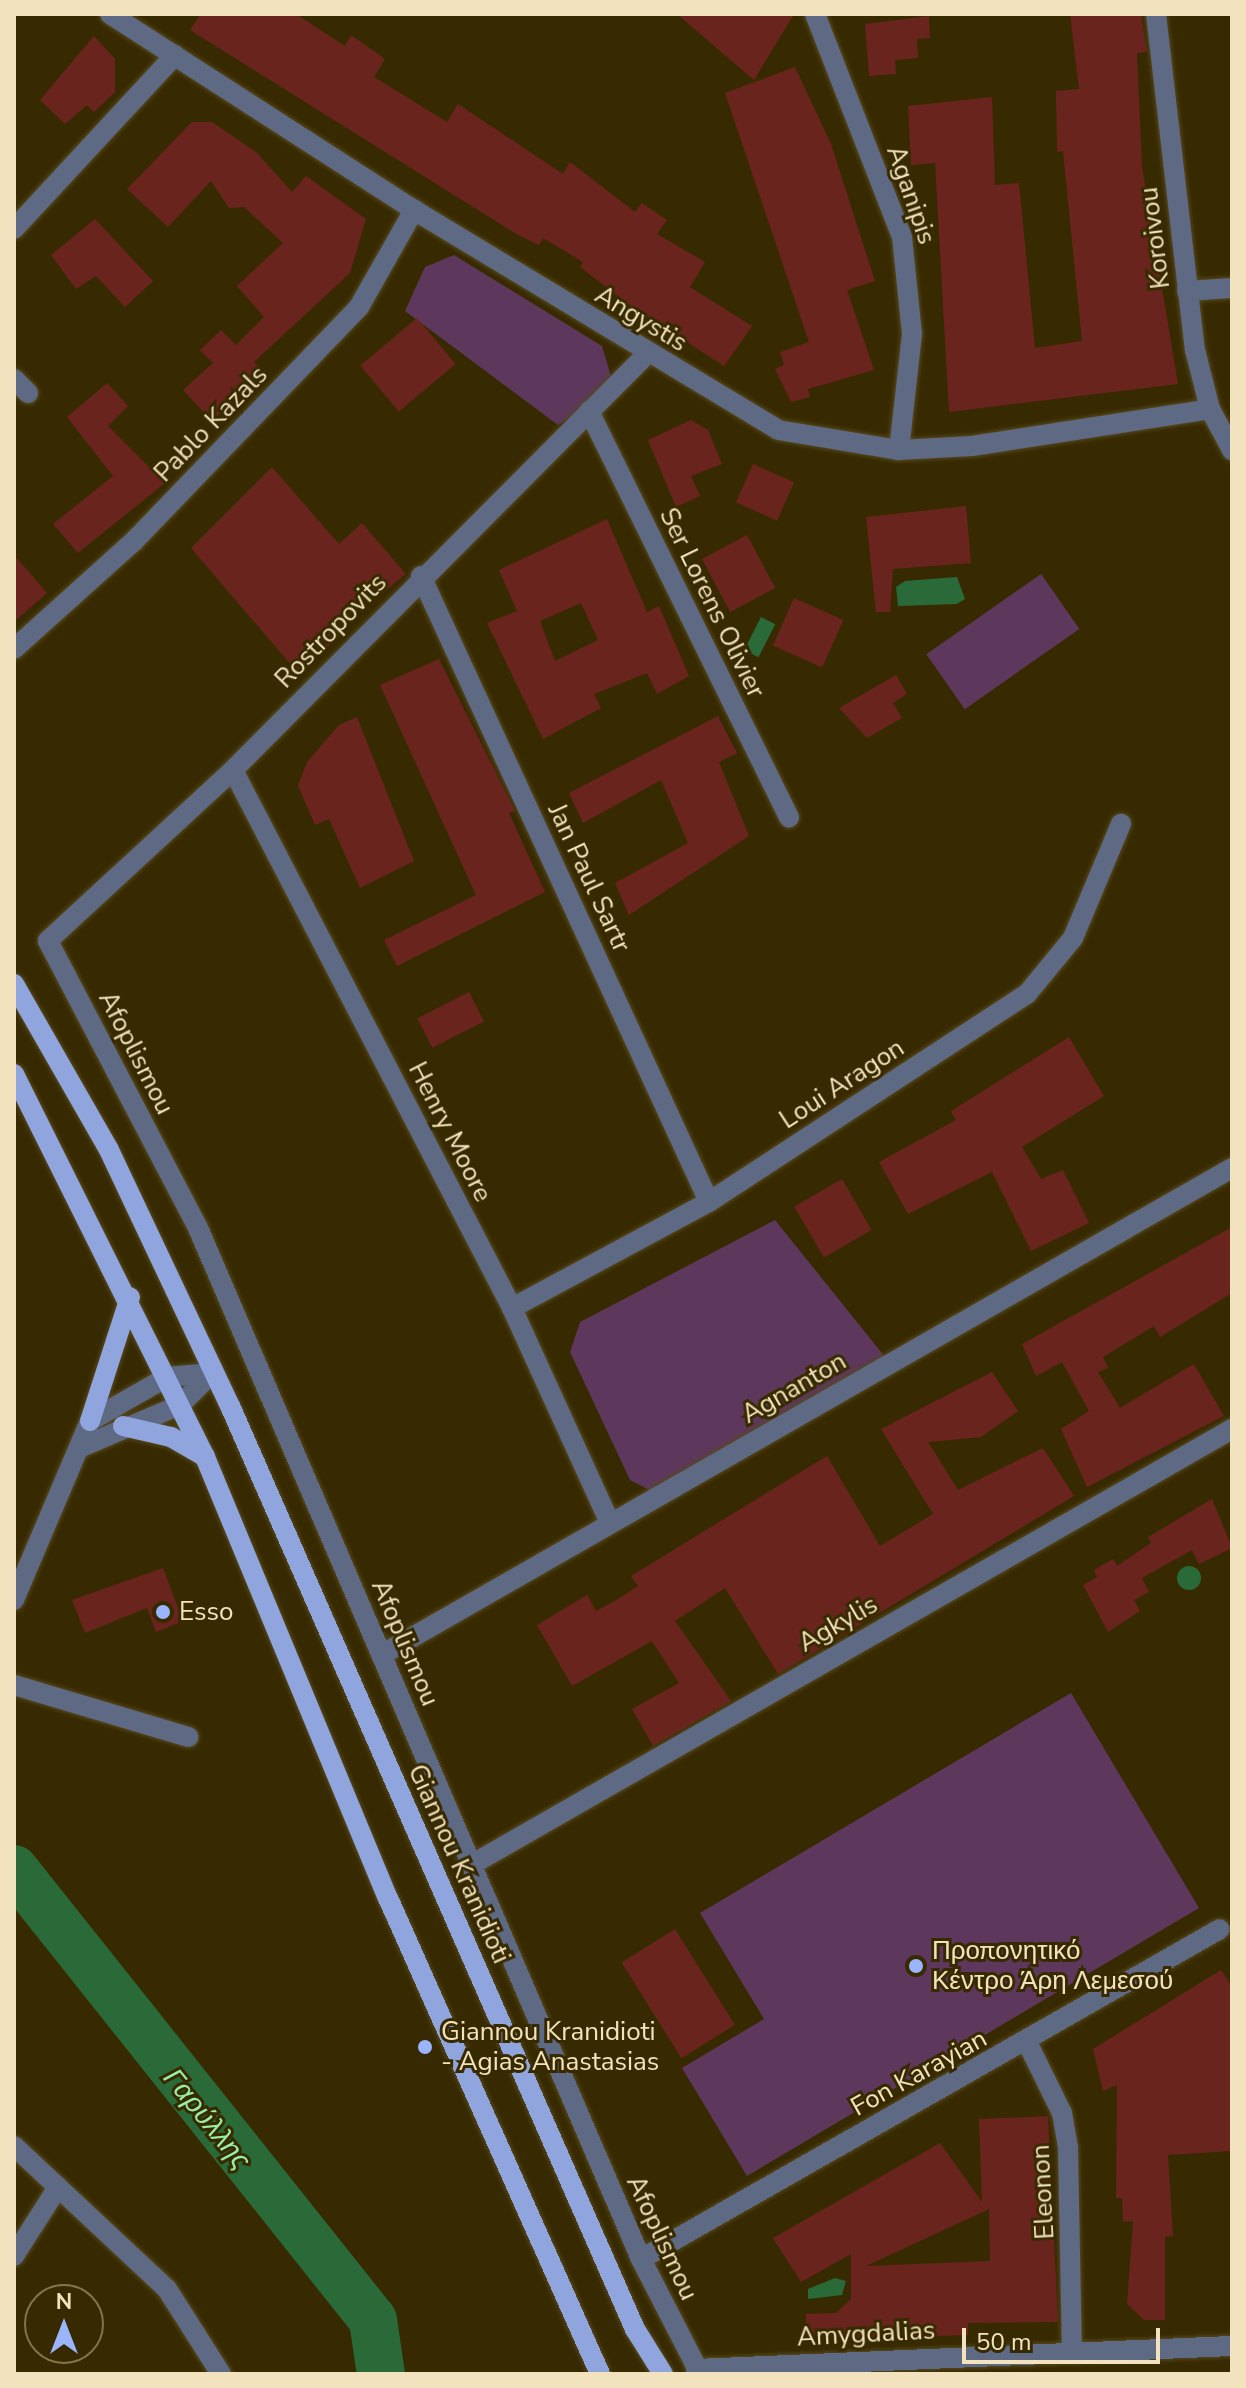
<!DOCTYPE html>
<meta charset="utf-8">
<style>
body{margin:0}
#map{position:relative;width:1246px;height:2388px;overflow:hidden;background:#382a00;font-family:"Nunito Sans",sans-serif}
div>[style]{position:absolute}
[style*='--x']{left:calc(var(--x)*1px);top:calc(var(--y)*1px);width:calc(var(--w)*1px);rotate:calc(var(--a)*1deg)}
.green>*{inset:0;background:#5e385c;transform-origin:0 0}
.water>*{inset:0;background:#2a6938;transform-origin:0 0}
.round{border-radius:50%}
.river>*{height:48px;margin:-24px;padding:0 24px;transform-origin:24px;border-radius:24px;background:#2a6938}
.building>*{inset:0;background:#6a241e;transform-origin:0 0}
.roads{filter:drop-shadow(0 0 2px #56481e) drop-shadow(0 0 2px #56481e)}
.minor>*{height:20px;margin:-10px;padding:0 10px;transform-origin:10px;border-radius:10px;background:#5e6984}
.major>*{height:20px;margin:-10px;padding:0 10px;transform-origin:10px;border-radius:10px;background:#90a5dd}
.dots>*{width:22px;height:22px;translate:-50% -50%;box-sizing:border-box;border:4px solid #382a00;border-radius:50%}
span{translate:-50% -50%;white-space:nowrap;text-align:center;line-height:1.15;-webkit-text-stroke:6px #382a00;paint-order:stroke}
.street-label{font-size:26px;color:#f2e3be}
.poi-label{font-size:26px;color:#f2e3be}
.left{translate:0 -50%;text-align:left}
.water-label{font-size:28px;color:#97efa5;font-style:italic}
.frame{position:absolute;inset:0;border:16px solid #f2e3be;pointer-events:none}
.north{position:absolute;left:24px;top:2284px;width:80px;height:80px;box-sizing:border-box;background:#382a00;border:2px solid #82744c;border-radius:50%;rotate:0deg;font-size:22px;font-weight:700;line-height:32px;text-align:center;color:#f2e3be}
.north::after{content:'';display:block;margin:auto;width:28px;height:36px;background:#9ab5fd;clip-path:polygon(50% 0,100% 100%,50% 72%,0 100%)}
.scale{position:absolute;left:962px;top:2328px;width:198px;height:36px;box-sizing:border-box;border:4px solid #f2e3be;border-top:0;padding-left:10px;font-size:24px;line-height:28px;white-space:nowrap;color:#f2e3be;-webkit-text-stroke:6px #382a00;paint-order:stroke}
</style>
<div id="map">
<div class="green">
<i style="clip-path:polygon(454px 255px,602px 346px,611px 376px,601px 397px,558px 425px,405px 311px,425px 267px)"></i>
<i style="left:1041px;top:574px;width:67px;height:140px;rotate:55deg"></i>
<i style="clip-path:polygon(775px 1220px,885px 1357px,655px 1493px,630px 1480px,570px 1352px,580px 1322px)"></i>
<i style="clip-path:polygon(1071px 1693px,1199px 1908px,747px 2176px,682px 2068px,764px 2019px,700px 1913px)"></i>
</div>
<div class="water">
<i style="clip-path:polygon(957px 577px,965px 599px,957px 604px,898px 606px,896px 587px,905px 581px)"></i>
<i style="left:761px;top:617px;width:16px;height:37px;rotate:27deg"></i>
<i class="round" style="left:1177px;top:1566px;width:24px;height:24px"></i>
<i style="clip-path:polygon(835px 2278px,846px 2281px,842px 2295px,808px 2299px,808px 2289px)"></i>
</div>
<div class="river">
<i style="--x:14;--y:1869;--w:576;--a:51.48"></i>
<i style="--x:373;--y:2320;--w:55;--a:81.6"></i>
</div>
<div class="building">
<i style="clip-path:polygon(201px 14px,296px 14px,345px 46px,351px 35px,385px 59px,374px 77px,447px 122px,458px 104px,563px 174px,570px 162px,635px 212px,642px 203px,667px 220px,657px 234px,705px 262px,690px 287px,752px 326px,724px 366px,631px 306px,580px 267px,583px 262px,543px 238px,539px 245px,518px 235px,190px 30px)"></i>
<i style="clip-path:polygon(677px 14px,794px 14px,754px 80px)"></i>
<i style="clip-path:polygon(1070px 14px,1141px 14px,1147px 52px,1137px 53px,1142px 167px,1178px 384px,949px 412px,935px 163px,911px 165px,908px 106px,992px 97px,995px 185px,1019px 183px,1035px 348px,1082px 341px,1063px 151px,1057px 152px,1056px 91px,1079px 89px)"></i>
<i style="clip-path:polygon(929px 16px,930px 38px,917px 39px,918px 58px,895px 60px,896px 74px,869px 76px,865px 24px)"></i>
<i style="clip-path:polygon(94px 36px,115px 59px,115px 92px,94px 112px,87px 105px,65px 124px,40px 100px)"></i>
<i style="clip-path:polygon(795px 67px,831px 144px,875px 281px,847px 290px,874px 370px,808px 389px,810px 397px,791px 402px,775px 369px,784px 365px,780px 352px,809px 342px,725px 93px)"></i>
<i style="clip-path:polygon(192px 122px,212px 122px,256px 152px,292px 192px,306px 176px,366px 219px,350px 273px,254px 362px,263px 372px,212px 421px,183px 390px,213px 363px,200px 350px,221px 330px,236px 345px,264px 317px,237px 286px,283px 243px,244px 207px,229px 208px,211px 181px,168px 227px,127px 189px)"></i>
<i style="clip-path:polygon(95px 219px,153px 281px,125px 307px,96px 276px,76px 289px,51px 255px)"></i>
<i style="left:417px;top:318px;width:60px;height:74px;rotate:50deg"></i>
<i style="clip-path:polygon(107px 383px,128px 406px,108px 426px,165px 483px,78px 553px,53px 524px,113px 476px,67px 417px)"></i>
<i style="clip-path:polygon(691px 420px,708px 430px,722px 464px,691px 476px,700px 496px,676px 507px,648px 440px)"></i>
<i style="left:753px;top:464px;width:45px;height:42px;rotate:24deg"></i>
<i style="clip-path:polygon(272px 467px,339px 544px,362px 523px,406px 574px,379px 596px,372px 587px,330px 623px,341px 635px,298px 673px,191px 548px)"></i>
<i style="clip-path:polygon(966px 506px,971px 563px,893px 569px,890px 612px,876px 612px,866px 517px)"></i>
<i style="clip-path:polygon(evenodd,607px 519px,647px 612px,659px 606px,689px 676px,657px 694px,647px 673px,594px 694px,601px 708px,543px 739px,487px 623px,517px 611px,499px 570px,607px 519px,581px 603px,598px 640px,555px 661px,540px 621px,581px 603px)"></i>
<i style="left:747px;top:535px;width:60px;height:51px;rotate:62deg"></i>
<i style="clip-path:polygon(14px 555px,47px 593px,14px 622px)"></i>
<i style="left:794px;top:598px;width:54px;height:52px;rotate:24deg"></i>
<i style="clip-path:polygon(439px 659px,515px 811px,509px 813px,545px 892px,397px 966px,384px 940px,476px 895px,380px 685px)"></i>
<i style="clip-path:polygon(896px 675px,907px 694px,893px 703px,902px 718px,867px 738px,839px 708px)"></i>
<i style="clip-path:polygon(718px 716px,737px 753px,719px 762px,749px 836px,629px 915px,615px 883px,688px 843px,661px 780px,583px 823px,569px 793px)"></i>
<i style="clip-path:polygon(357px 717px,414px 861px,360px 888px,329px 819px,315px 825px,298px 786px,307px 762px,339px 725px)"></i>
<i style="left:469px;top:992px;width:33px;height:58px;rotate:63deg"></i>
<i style="clip-path:polygon(1069px 1037px,1104px 1096px,1022px 1147px,1041px 1179px,1063px 1170px,1089px 1223px,1031px 1251px,992px 1172px,908px 1214px,879px 1162px,956px 1120px,951px 1111px)"></i>
<i style="left:842px;top:1179px;width:59px;height:55px;rotate:60deg"></i>
<i style="clip-path:polygon(1232px 1227px,1232px 1293px,1160px 1337px,1154px 1326px,1103px 1357px,1108px 1368px,1098px 1372px,1120px 1408px,1194px 1364px,1224px 1416px,1087px 1487px,1061px 1429px,1089px 1411px,1062px 1362px,1036px 1376px,1022px 1344px)"></i>
<i style="clip-path:polygon(992px 1372px,1018px 1411px,981px 1437px,928px 1442px,958px 1490px,1043px 1448px,1074px 1496px,778px 1674px,725px 1588px,675px 1621px,731px 1701px,653px 1746px,632px 1709px,679px 1683px,652px 1641px,572px 1686px,537px 1625px,587px 1595px,596px 1611px,620px 1598px,638px 1586px,631px 1576px,827px 1456px,880px 1546px,933px 1514px,881px 1429px)"></i>
<i style="clip-path:polygon(1212px 1499px,1232px 1548px,1199px 1564px,1192px 1550px,1142px 1578px,1149px 1592px,1134px 1600px,1140px 1611px,1108px 1632px,1083px 1585px,1097px 1577px,1094px 1570px,1113px 1559px,1117px 1566px,1151px 1543px,1148px 1537px)"></i>
<i style="clip-path:polygon(163px 1568px,183px 1621px,156px 1632px,147px 1608px,85px 1633px,72px 1600px)"></i>
<i style="left:675px;top:1929px;width:113px;height:63px;rotate:58deg"></i>
<i style="clip-path:polygon(1221px 1970px,1232px 1987px,1232px 2151px,1168px 2155px,1173px 2236px,1165px 2237px,1165px 2320px,1144px 2320px,1127px 2304px,1133px 2221px,1123px 2222px,1122px 2198px,1116px 2198px,1117px 2085px,1103px 2091px,1093px 2049px)"></i>
<i style="clip-path:polygon(evenodd,1048px 2116px,1058px 2322px,968px 2323px,968px 2335px,805px 2340px,806px 2314px,836px 2313px,851px 2299px,851px 2254px,801px 2282px,773px 2238px,940px 2143px,982px 2202px,979px 2119px,1048px 2116px,989px 2208px,990px 2261px,866px 2266px,987px 2210px,989px 2208px)"></i>
</div>
<div class="roads">
<div class="minor">
<i style="--x:110;--y:14;--w:362;--a:32.8"></i>
<i style="--x:414;--y:210;--w:425;--a:31.1"></i>
<i style="--x:778;--y:430;--w:123;--a:9.4"></i>
<i style="--x:899;--y:450;--w:73;--a:-3.1"></i>
<i style="--x:972;--y:446;--w:241;--a:-8.8"></i>
<i style="--x:815;--y:14;--w:239;--a:68.7"></i>
<i style="--x:902;--y:237;--w:98;--a:84.1"></i>
<i style="--x:912;--y:334;--w:117;--a:96.4"></i>
<i style="--x:1156;--y:14;--w:338;--a:83.4"></i>
<i style="--x:1195;--y:350;--w:61;--a:75.7"></i>
<i style="--x:1210;--y:409;--w:47;--a:61.8"></i>
<i style="--x:14;--y:229;--w:237;--a:-47.2"></i>
<i style="--x:1187;--y:291;--w:45;--a:-3.8"></i>
<i style="--x:647;--y:354;--w:587;--a:134.86"></i>
<i style="--x:233;--y:770;--w:252;--a:137.3"></i>
<i style="--x:48;--y:941;--w:324;--a:62.4"></i>
<i style="--x:198;--y:1228;--w:1122;--a:66.75"></i>
<i style="--x:641;--y:2259;--w:129;--a:62.8"></i>
<i style="--x:14;--y:379;--w:20;--a:45"></i>
<i style="--x:589;--y:411;--w:453;--a:63.8"></i>
<i style="--x:421;--y:576;--w:689;--a:65.29"></i>
<i style="--x:14;--y:649;--w:160;--a:-42"></i>
<i style="--x:133;--y:542;--w:326;--a:-46.1"></i>
<i style="--x:359;--y:307;--w:112;--a:-60.4"></i>
<i style="--x:233;--y:770;--w:606;--a:62.59"></i>
<i style="--x:512;--y:1308;--w:236;--a:65.5"></i>
<i style="--x:512;--y:1308;--w:224;--a:-28.3"></i>
<i style="--x:709;--y:1202;--w:380;--a:-33.2"></i>
<i style="--x:1027;--y:994;--w:72;--a:-50.6"></i>
<i style="--x:1073;--y:938;--w:124;--a:-67.2"></i>
<i style="--x:79;--y:1448;--w:110;--a:-23.1"></i>
<i style="--x:180;--y:1405;--w:45;--a:-45"></i>
<i style="--x:14;--y:1600;--w:194;--a:-67"></i>
<i style="--x:90;--y:1421;--w:89;--a:-29.7"></i>
<i style="--x:167;--y:1377;--w:45;--a:-5.1"></i>
<i style="--x:383;--y:1654;--w:978;--a:-29.79"></i>
<i style="--x:14;--y:1685;--w:182;--a:16.6"></i>
<i style="--x:471;--y:1865;--w:877;--a:-29.81"></i>
<i style="--x:1027;--y:2042;--w:79;--a:63.8"></i>
<i style="--x:1062;--y:2113;--w:36;--a:80"></i>
<i style="--x:1068;--y:2148;--w:201;--a:88.9"></i>
<i style="--x:14;--y:2146;--w:209;--a:43.1"></i>
<i style="--x:167;--y:2289;--w:101;--a:57.6"></i>
<i style="--x:14;--y:2256;--w:82;--a:-57.5"></i>
<i style="--x:641;--y:2259;--w:666;--a:-29.68"></i>
<i style="--x:696;--y:2369;--w:536;--a:-2.46"></i>
</div>
<div class="major">
<i style="--x:14;--y:984;--w:191;--a:60.2"></i>
<i style="--x:109;--y:1150;--w:285;--a:64.7"></i>
<i style="--x:231;--y:1408;--w:1006;--a:66.32"></i>
<i style="--x:635;--y:2329;--w:53;--a:58.1"></i>
<i style="--x:14;--y:1074;--w:428;--a:63.5"></i>
<i style="--x:205;--y:1457;--w:477;--a:67.5"></i>
<i style="--x:388;--y:1898;--w:521;--a:65.99"></i>
<i style="--x:90;--y:1421;--w:130;--a:-72.1"></i>
<i style="--x:123;--y:1426;--w:49;--a:12.9"></i>
<i style="--x:171;--y:1437;--w:39;--a:30"></i>
</div>
</div>
<div class="dots">
<i style="left:163px;top:1612px;background:#9ab5fd"></i>
<i style="left:916px;top:1966px;background:#9ab5fd"></i>
<i style="left:425px;top:2047px;background:#9ab5fd"></i>
</div>
<div class="street-label">
<span style="left:911px;top:195px;rotate:71deg">Aganipis</span>
<span style="left:1155px;top:238px;rotate:-97deg">Koroivou</span>
<span style="left:641px;top:319px;rotate:31deg">Angystis</span>
<span style="left:211px;top:424px;rotate:-46deg">Pablo Kazals</span>
<span style="left:712px;top:603px;rotate:64deg">Ser Lorens Olivier</span>
<span style="left:331px;top:631px;rotate:-46deg">Rostropovits</span>
<span style="left:589px;top:878px;rotate:65deg">Jan Paul Sartr</span>
<span style="left:136px;top:1053px;rotate:63deg">Afoplismou</span>
<span style="left:842px;top:1084px;rotate:-33deg">Loui Aragon</span>
<span style="left:450px;top:1132px;rotate:63deg">Henry Moore</span>
<span style="left:794px;top:1388px;rotate:-30deg">Agnanton</span>
<span style="left:838px;top:1624px;rotate:-30deg">Agkylis</span>
<span style="left:405px;top:1643px;rotate:67deg">Afoplismou</span>
<span style="left:459px;top:1864px;rotate:66deg">Giannou Kranidioti</span>
<span style="left:919px;top:2073px;rotate:-29deg">Fon Karayian</span>
<span style="left:1043px;top:2192px;rotate:-93deg">Eleonon</span>
<span style="left:662px;top:2238px;rotate:65deg">Afoplismou</span>
<span style="left:866px;top:2334px;rotate:-3deg">Amygdalias</span>
</div>
<div class="poi-label">
<span class="left" style="left:179px;top:1612px">Esso</span>
<span class="left" style="left:932px;top:1966px">Προπονητικό<br>Κέντρο Άρη Λεμεσού</span>
<span class="left" style="left:441px;top:2047px">Giannou Kranidioti<br>- Agias Anastasias</span>
</div>
<div class="water-label">
<span style="left:207px;top:2119px;rotate:51deg">Γαρύλλης</span>
</div>
<div class="frame"></div>
<div class="north">N</div>
<div class="scale">50 m</div>
</div>
